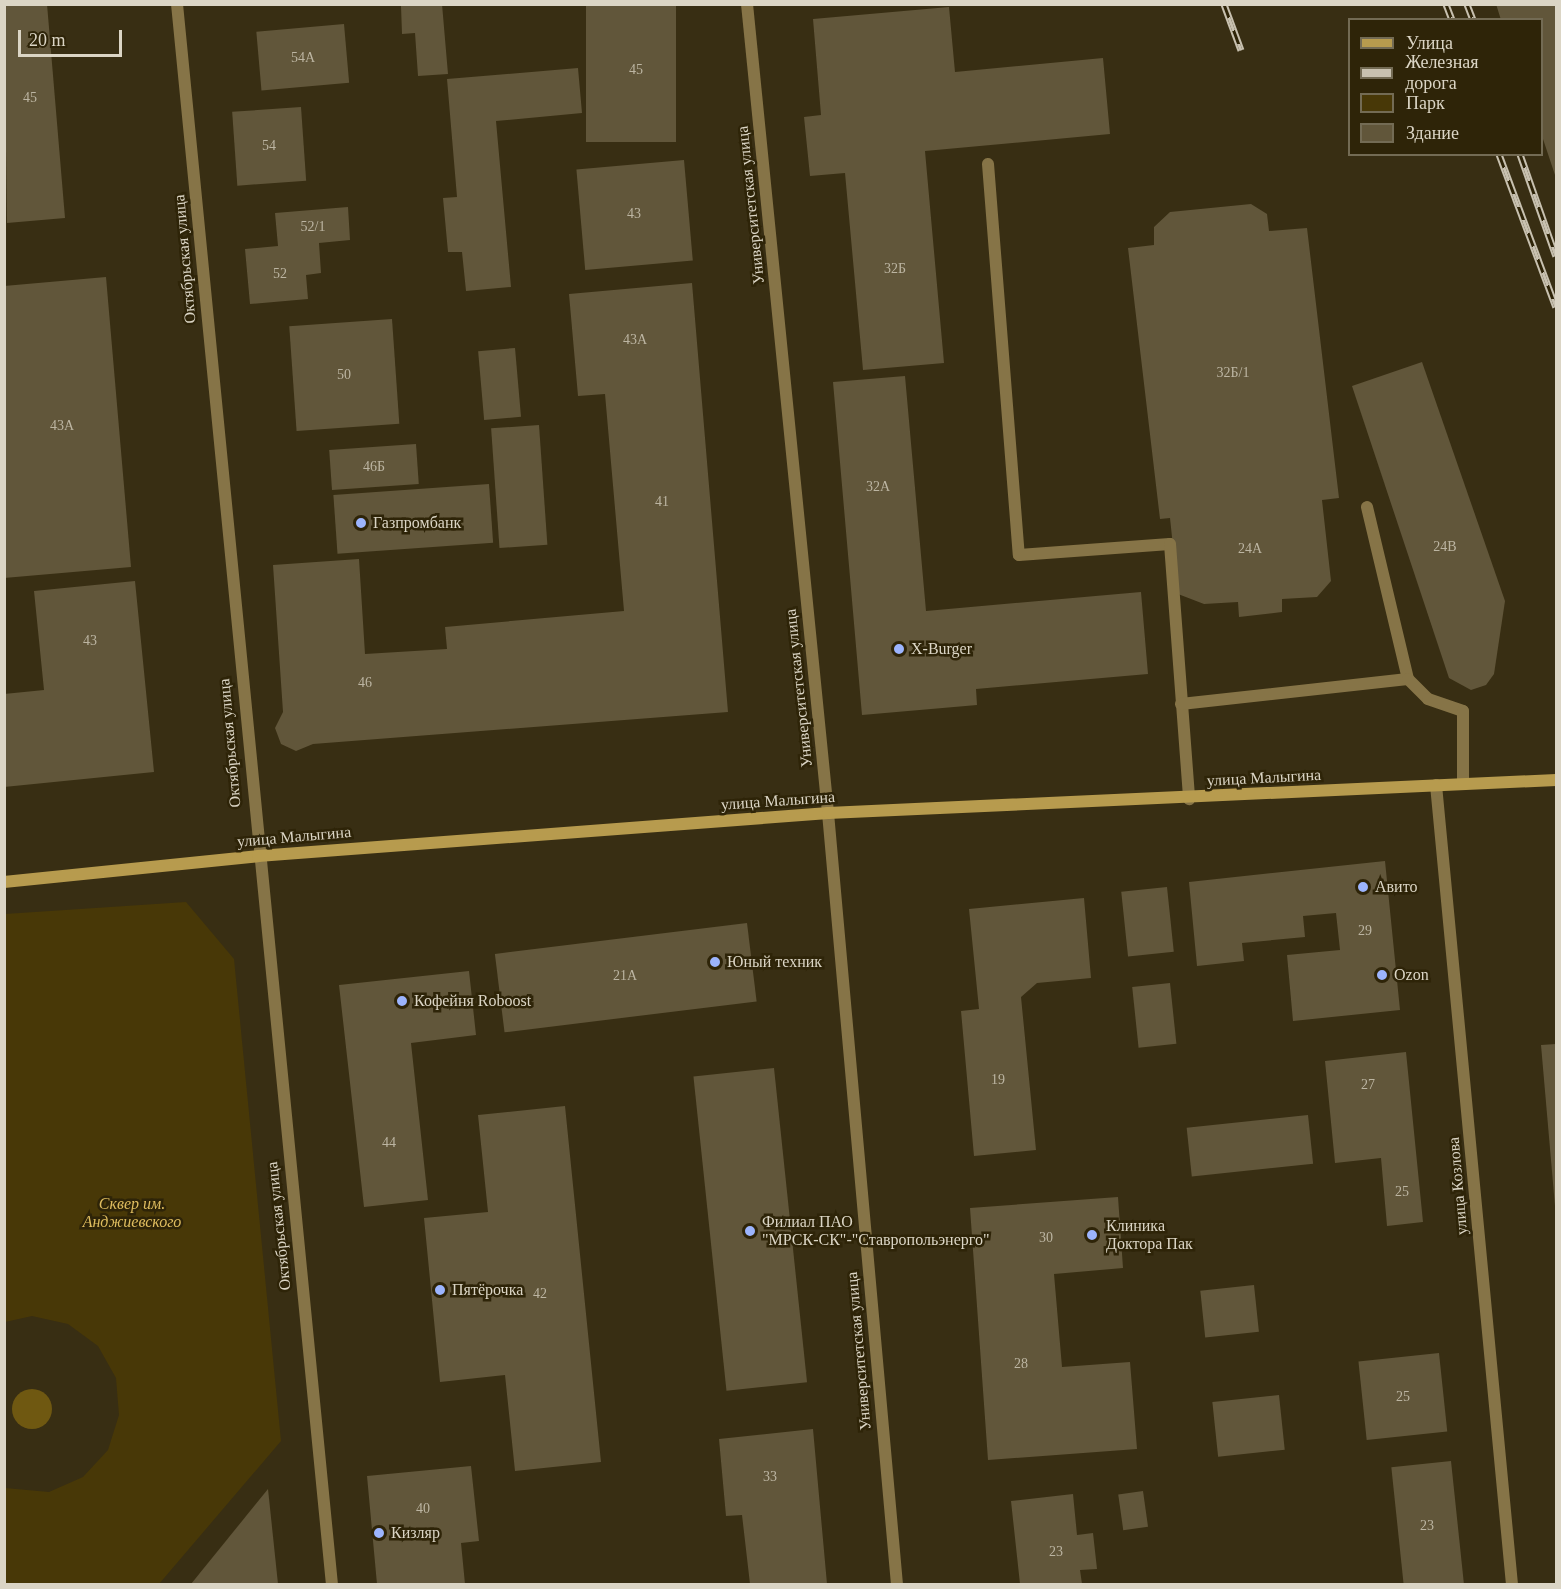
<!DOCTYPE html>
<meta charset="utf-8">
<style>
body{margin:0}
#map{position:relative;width:1561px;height:1589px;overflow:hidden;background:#382e13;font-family:Georgia,serif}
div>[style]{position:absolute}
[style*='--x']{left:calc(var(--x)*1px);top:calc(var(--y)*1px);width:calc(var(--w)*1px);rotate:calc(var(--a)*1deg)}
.green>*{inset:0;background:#483807}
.water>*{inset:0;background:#6f5811}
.round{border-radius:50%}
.building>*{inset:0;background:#61563a;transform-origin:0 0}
.service>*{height:12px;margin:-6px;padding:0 6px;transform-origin:6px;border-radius:6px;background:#867447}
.minor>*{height:12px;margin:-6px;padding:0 6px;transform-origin:6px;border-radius:6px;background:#867447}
.tertiary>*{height:12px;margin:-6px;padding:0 6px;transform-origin:6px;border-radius:6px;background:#867447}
.secondary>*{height:12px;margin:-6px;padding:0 6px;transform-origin:6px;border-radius:6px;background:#b79b4e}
.rail>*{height:7px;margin-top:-3.5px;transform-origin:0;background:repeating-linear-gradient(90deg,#2e2408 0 14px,#c8c1b0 0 28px);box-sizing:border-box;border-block:2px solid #c8c1b0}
.dots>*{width:16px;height:16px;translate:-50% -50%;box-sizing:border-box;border:3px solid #2e2408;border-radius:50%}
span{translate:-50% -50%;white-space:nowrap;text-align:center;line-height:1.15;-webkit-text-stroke:5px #2e2408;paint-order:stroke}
.number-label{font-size:14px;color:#bcb5a2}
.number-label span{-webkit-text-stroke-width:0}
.street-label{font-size:16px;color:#dbd5c5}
.poi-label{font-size:16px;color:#dbd5c5}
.left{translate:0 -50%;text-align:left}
.park-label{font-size:16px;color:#dfbd5f;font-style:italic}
.frame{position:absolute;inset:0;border:6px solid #dbd5c5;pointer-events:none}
.legend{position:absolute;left:1348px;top:18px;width:195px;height:138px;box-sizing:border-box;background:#2e2408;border:2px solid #736b54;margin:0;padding:8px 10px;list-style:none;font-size:18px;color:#dbd5c5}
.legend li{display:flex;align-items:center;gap:12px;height:30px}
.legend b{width:30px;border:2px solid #736b54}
.scale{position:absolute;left:18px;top:30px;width:104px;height:27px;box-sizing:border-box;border:3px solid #dbd5c5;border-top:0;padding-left:8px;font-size:18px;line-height:21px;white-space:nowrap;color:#dbd5c5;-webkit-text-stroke:4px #2e2408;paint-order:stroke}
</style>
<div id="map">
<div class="green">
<i style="clip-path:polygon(186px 902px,234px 959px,281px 1441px,159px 1584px,5px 1584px,5px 1488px,49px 1492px,83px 1477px,108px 1450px,119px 1415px,116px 1378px,98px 1346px,68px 1324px,32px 1316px,5px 1322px,5px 914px)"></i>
</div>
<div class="water">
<i class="round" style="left:12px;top:1389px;width:40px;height:40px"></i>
</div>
<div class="building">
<i style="clip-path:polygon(4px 4px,47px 4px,65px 218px,7px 223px)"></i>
<i style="clip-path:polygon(442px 4px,448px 74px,418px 76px,415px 33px,402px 34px,401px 6px)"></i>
<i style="left:586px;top:4px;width:90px;height:138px"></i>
<i style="clip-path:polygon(1496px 4px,1556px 4px,1556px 178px,1542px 136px,1542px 20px,1501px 20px)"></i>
<i style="clip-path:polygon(949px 7px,955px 72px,1103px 58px,1110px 134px,925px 151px,944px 363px,863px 370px,845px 173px,810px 176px,804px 117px,821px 115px,813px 19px)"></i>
<i style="left:344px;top:24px;width:59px;height:88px;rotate:85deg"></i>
<i style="clip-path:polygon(578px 68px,582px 113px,496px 121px,511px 287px,466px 291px,462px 252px,448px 252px,443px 198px,457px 197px,447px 79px)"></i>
<i style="left:301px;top:107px;width:74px;height:69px;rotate:86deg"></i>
<i style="left:684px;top:160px;width:101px;height:108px;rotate:85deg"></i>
<i style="clip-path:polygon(1251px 204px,1267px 214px,1269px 231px,1307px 228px,1339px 498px,1322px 500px,1331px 581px,1317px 597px,1282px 599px,1282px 612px,1239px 617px,1238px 602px,1204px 604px,1178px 594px,1170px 518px,1160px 519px,1128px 248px,1154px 245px,1154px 227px,1170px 212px)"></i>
<i style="clip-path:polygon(348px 207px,350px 240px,319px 243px,321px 273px,306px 275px,308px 299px,250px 304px,245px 249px,278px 246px,275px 213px)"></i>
<i style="clip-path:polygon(106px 277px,131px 567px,4px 578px,4px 286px)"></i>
<i style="clip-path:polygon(692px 283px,728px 712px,313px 744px,296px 751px,281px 744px,275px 728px,283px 712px,273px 565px,359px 559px,365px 654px,447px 649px,445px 627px,624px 611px,605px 394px,578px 396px,569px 294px)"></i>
<i style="left:392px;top:319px;width:105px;height:103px;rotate:86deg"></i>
<i style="left:515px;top:348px;width:69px;height:37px;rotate:85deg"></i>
<i style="clip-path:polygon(1422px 362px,1505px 601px,1494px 674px,1486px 685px,1471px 690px,1449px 678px,1352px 386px)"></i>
<i style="clip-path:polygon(905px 376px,926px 611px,1141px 592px,1148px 674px,976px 689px,977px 705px,862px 715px,833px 382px)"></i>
<i style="left:539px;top:425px;width:120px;height:48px;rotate:86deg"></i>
<i style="left:416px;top:444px;width:40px;height:87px;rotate:86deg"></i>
<i style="left:489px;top:484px;width:59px;height:156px;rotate:86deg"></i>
<i style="clip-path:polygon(135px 581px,154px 772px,4px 787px,4px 694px,44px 690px,34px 591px)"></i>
<i style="clip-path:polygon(1385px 861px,1400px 1010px,1293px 1021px,1287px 955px,1340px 950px,1336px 913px,1303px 916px,1305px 937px,1242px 943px,1244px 961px,1197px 966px,1189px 882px)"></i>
<i style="left:1167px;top:887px;width:65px;height:46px;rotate:84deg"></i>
<i style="clip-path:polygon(1084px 898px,1091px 978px,1037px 983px,1021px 997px,1036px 1150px,974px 1156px,961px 1011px,979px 1009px,969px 909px)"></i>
<i style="left:747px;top:923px;width:79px;height:254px;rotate:83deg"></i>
<i style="clip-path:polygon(469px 971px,476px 1035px,411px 1043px,428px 1200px,364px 1207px,339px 985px)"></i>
<i style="left:1170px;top:983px;width:61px;height:38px;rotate:84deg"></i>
<i style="clip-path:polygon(1556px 1044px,1556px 1206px,1555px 1206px,1541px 1045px)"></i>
<i style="clip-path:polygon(1406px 1052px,1423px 1222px,1387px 1226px,1381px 1158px,1335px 1163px,1325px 1061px)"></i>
<i style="left:774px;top:1068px;width:316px;height:81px;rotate:84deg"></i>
<i style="clip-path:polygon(565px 1106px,601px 1462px,515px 1471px,505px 1375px,440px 1382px,424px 1218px,488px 1212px,478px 1115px)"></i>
<i style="left:1308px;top:1115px;width:49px;height:122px;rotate:84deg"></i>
<i style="clip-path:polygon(1118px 1197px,1123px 1268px,1054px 1274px,1062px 1367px,1130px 1362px,1137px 1449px,988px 1460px,970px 1208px)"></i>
<i style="left:1254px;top:1285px;width:47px;height:54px;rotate:84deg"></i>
<i style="left:1439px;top:1353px;width:79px;height:81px;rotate:84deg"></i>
<i style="left:1279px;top:1395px;width:55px;height:67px;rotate:84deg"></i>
<i style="clip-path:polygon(813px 1429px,827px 1584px,750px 1584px,742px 1515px,726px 1516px,719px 1439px)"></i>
<i style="left:1451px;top:1461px;width:124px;height:60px;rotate:84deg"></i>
<i style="clip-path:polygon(471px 1466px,479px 1541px,461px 1543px,465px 1584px,377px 1584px,367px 1476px)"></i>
<i style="clip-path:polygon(268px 1489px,278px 1584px,191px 1584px)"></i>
<i style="left:1143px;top:1491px;width:36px;height:25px;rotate:82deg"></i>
<i style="clip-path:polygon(1073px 1494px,1077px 1535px,1093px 1533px,1097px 1569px,1080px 1570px,1082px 1584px,1020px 1584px,1011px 1501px)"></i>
</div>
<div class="service">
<i style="--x:988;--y:164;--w:392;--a:85.5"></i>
<i style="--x:1019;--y:555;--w:151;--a:-4.2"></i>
<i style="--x:1170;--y:544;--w:256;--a:85.7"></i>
<i style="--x:1367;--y:507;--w:177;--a:76.6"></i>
<i style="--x:1181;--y:704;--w:228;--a:-6.3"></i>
<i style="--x:1408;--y:679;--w:28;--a:45"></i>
<i style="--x:1428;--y:699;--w:37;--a:19"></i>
<i style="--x:1463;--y:711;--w:73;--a:90"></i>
</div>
<div class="minor">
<i style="--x:747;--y:4;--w:813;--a:84.28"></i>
<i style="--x:828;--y:813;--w:774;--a:84.89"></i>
<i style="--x:1436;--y:785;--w:803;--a:84.57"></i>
</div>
<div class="tertiary">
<i style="--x:177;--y:4;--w:1588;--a:84.4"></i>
</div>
<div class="secondary">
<i style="--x:4;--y:882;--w:255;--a:-5.8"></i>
<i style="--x:258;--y:856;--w:572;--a:-4.31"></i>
<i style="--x:828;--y:813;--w:729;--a:-2.6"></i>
</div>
<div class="rail">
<i style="--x:1224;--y:4;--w:49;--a:69.7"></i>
<i style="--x:1446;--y:4;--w:17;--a:69"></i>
<i style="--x:1467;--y:4;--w:17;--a:69"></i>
<i style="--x:1499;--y:154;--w:163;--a:69.6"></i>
<i style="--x:1520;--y:154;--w:108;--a:70.6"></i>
</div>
<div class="dots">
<i style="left:361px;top:523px;background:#9cb4fd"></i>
<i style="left:899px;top:649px;background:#9cb4fd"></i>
<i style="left:1363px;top:887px;background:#9cb4fd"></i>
<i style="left:715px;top:962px;background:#9cb4fd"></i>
<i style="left:1382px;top:975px;background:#9cb4fd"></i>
<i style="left:402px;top:1001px;background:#9cb4fd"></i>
<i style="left:750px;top:1231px;background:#9cb4fd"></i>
<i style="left:1092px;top:1235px;background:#9cb4fd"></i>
<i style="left:440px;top:1290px;background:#9cb4fd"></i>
<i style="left:379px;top:1533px;background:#9cb4fd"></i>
</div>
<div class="number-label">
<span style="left:303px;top:58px">54А</span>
<span style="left:636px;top:70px">45</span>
<span style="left:30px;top:98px">45</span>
<span style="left:269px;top:146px">54</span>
<span style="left:634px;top:214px">43</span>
<span style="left:313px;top:227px">52/1</span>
<span style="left:895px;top:269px">32Б</span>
<span style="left:280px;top:274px">52</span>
<span style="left:635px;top:340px">43А</span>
<span style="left:1233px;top:373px">32Б/1</span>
<span style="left:344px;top:375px">50</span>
<span style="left:62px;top:426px">43А</span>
<span style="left:374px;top:467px">46Б</span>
<span style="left:878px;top:487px">32А</span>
<span style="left:662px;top:502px">41</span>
<span style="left:1445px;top:547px">24В</span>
<span style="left:1250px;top:549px">24А</span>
<span style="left:90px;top:641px">43</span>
<span style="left:365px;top:683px">46</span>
<span style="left:1365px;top:931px">29</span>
<span style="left:625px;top:976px">21А</span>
<span style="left:998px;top:1080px">19</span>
<span style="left:1368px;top:1085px">27</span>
<span style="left:389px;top:1143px">44</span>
<span style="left:1402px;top:1192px">25</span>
<span style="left:1046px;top:1238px">30</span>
<span style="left:540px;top:1294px">42</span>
<span style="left:1021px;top:1364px">28</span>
<span style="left:1403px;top:1397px">25</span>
<span style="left:770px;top:1477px">33</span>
<span style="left:423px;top:1509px">40</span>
<span style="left:1427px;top:1526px">23</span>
<span style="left:1056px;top:1552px">23</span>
</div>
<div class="street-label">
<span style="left:751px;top:205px;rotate:-96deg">Университетская улица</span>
<span style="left:185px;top:259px;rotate:-95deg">Октябрьская улица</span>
<span style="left:799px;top:688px;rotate:-96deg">Университетская улица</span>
<span style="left:230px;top:743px;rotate:-95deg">Октябрьская улица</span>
<span style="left:1264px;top:778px;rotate:-3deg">улица Малыгина</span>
<span style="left:778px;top:801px;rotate:-4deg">улица Малыгина</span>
<span style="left:294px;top:837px;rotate:-5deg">улица Малыгина</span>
<span style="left:1458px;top:1186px;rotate:-95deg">улица Козлова</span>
<span style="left:279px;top:1226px;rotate:-96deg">Октябрьская улица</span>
<span style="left:859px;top:1351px;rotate:-95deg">Университетская улица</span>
</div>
<div class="poi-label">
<span class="left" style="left:373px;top:523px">Газпромбанк</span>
<span class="left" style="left:911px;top:649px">X-Burger</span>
<span class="left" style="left:1375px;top:887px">Авито</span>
<span class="left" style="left:727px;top:962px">Юный техник</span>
<span class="left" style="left:1394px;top:975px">Ozon</span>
<span class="left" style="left:414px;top:1001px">Кофейня Roboost</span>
<span class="left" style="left:762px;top:1231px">Филиал ПАО<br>"МРСК-СК"-"Ставропольэнерго"</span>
<span class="left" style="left:1106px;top:1235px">Клиника<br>Доктора Пак</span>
<span class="left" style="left:452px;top:1290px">Пятёрочка</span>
<span class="left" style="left:391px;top:1533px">Кизляр</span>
</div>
<div class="park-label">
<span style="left:132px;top:1213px">Сквер им.<br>Анджиевского</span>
</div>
<div class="frame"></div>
<ul class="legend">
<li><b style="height:8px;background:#b79b4e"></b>Улица</li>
<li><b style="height:8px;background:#c8c1b0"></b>Железная дорога</li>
<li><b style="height:16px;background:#483807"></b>Парк</li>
<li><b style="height:16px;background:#61563a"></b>Здание</li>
</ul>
<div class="scale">20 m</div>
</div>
